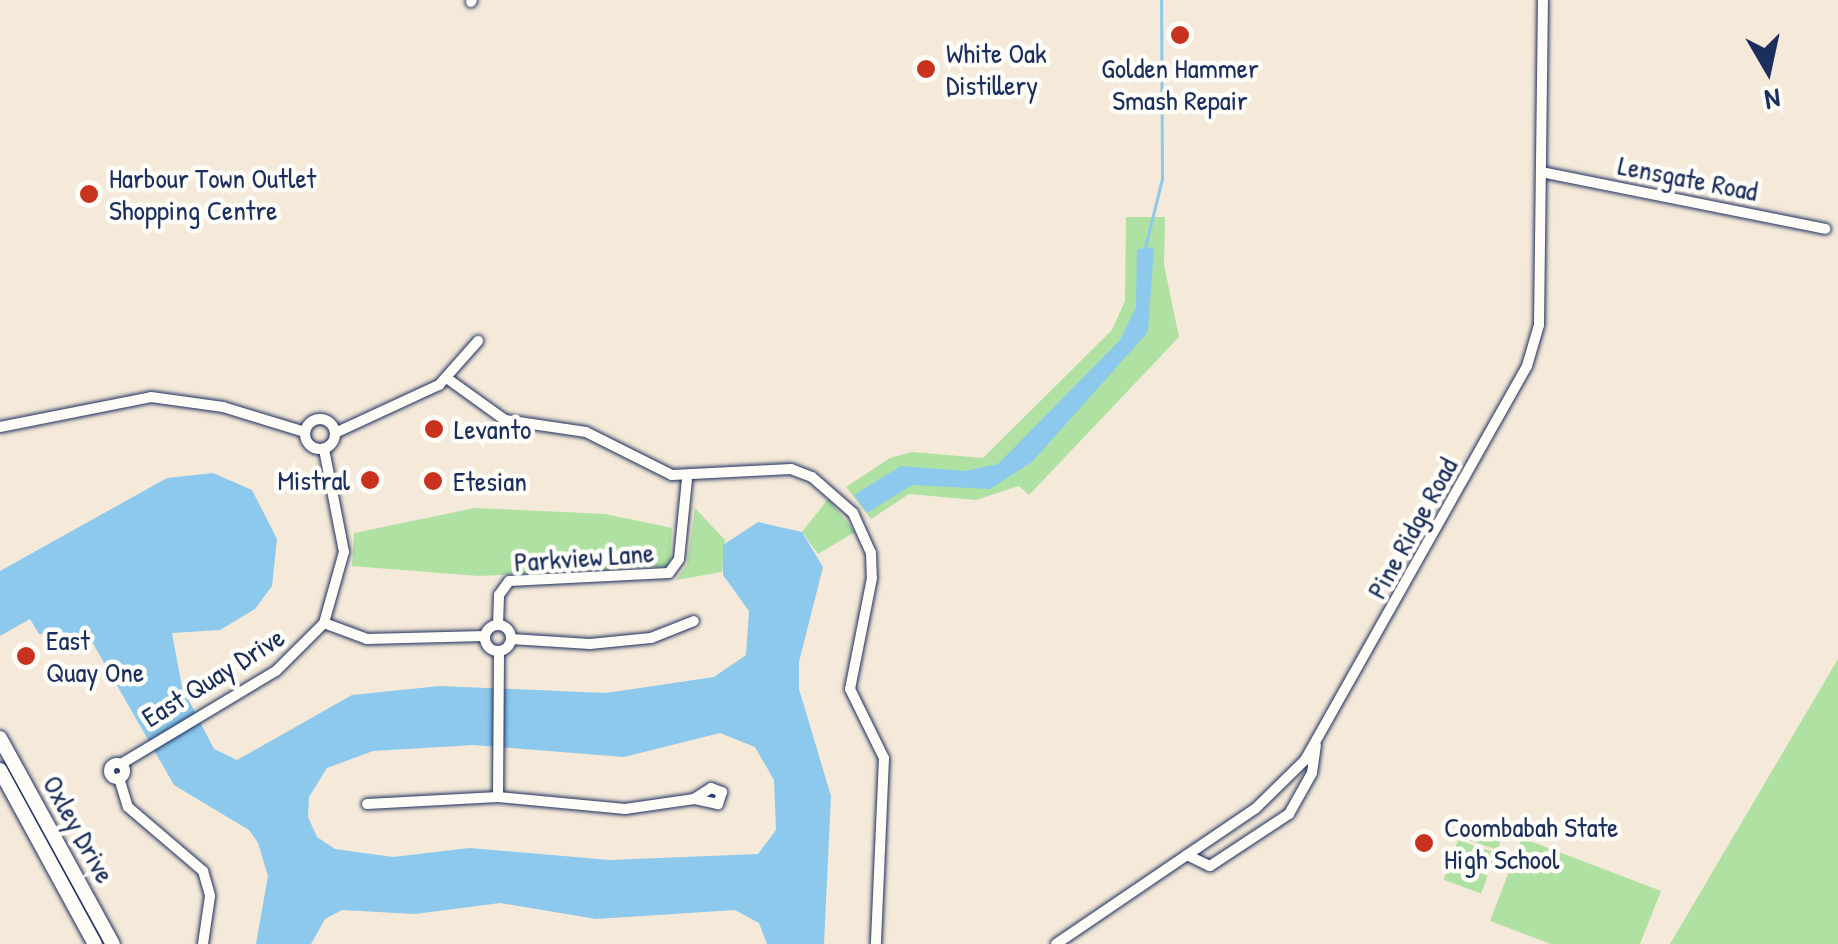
<!DOCTYPE html>
<style>
body{margin:0}
#map{position:relative;width:1838px;height:944px;overflow:hidden;background:#f5e9d9;font-family:"Patrick Hand",sans-serif}
div>[style]{position:absolute}
[style*='--x']{left:calc(var(--x)*1px);top:calc(var(--y)*1px);width:calc(var(--w)*1px);rotate:calc(var(--a)*1deg)}
.green>*{inset:0;background:#aee1a2;transform-origin:0 0}
.water>*{inset:0;background:#8cc9ec}
.stream>*{height:2.5px;margin:-1.25px;padding:0 1.25px;transform-origin:1.25px;border-radius:1.25px;background:#8cc9ec}
.roads{filter:drop-shadow(0 0 2px #1b2f5e) drop-shadow(0 0 2px #1b2f5e)}
.minor>*{height:10px;margin:-5px;padding:0 5px;transform-origin:5px;border-radius:5px;background:#fdfcf7}
.minor>.ring{margin:-5px;padding:0;box-sizing:content-box;background:none;border:10px solid #fdfcf7;border-radius:50%}
.major>*{height:14px;margin:-7px;padding:0 7px;transform-origin:7px;border-radius:7px;background:#fdfcf7}
.dots>*{width:28px;height:28px;translate:-50% -50%;box-sizing:border-box;border:5px solid #fdfcf7;border-radius:50%}
span{translate:-50% -50%;white-space:nowrap;text-align:center;line-height:1.15;-webkit-text-stroke:9px #fdfcf7;paint-order:stroke}
.poi-label{font-size:28px;color:#1b2f5e}
.left{translate:0 -50%;text-align:left}
.right{translate:-100% -50%;text-align:right}
.street-label{font-size:28px;color:#1b2f5e}
.north{position:absolute;left:1718px;top:20px;width:100px;height:100px;-webkit-text-stroke:8px #fdfcf7;paint-order:stroke;rotate:171deg;font-size:28px;font-weight:700;line-height:40px;text-align:center;color:#1b2f5e}
.north::after{content:'';display:block;margin:auto;width:35px;height:45px;background:#1b2f5e;clip-path:polygon(50% 0,100% 100%,50% 72%,0 100%)}
</style>
<div id="map">
<div class="green">
<i style="clip-path:polygon(1126px 217px,1165px 217px,1164px 265px,1179px 337px,1029px 495px,1019px 486px,976px 500px,909px 494px,871px 519px,846px 487px,890px 458px,912px 452px,983px 458px,1112px 330px,1125px 301px)"></i>
<i style="clip-path:polygon(828px 499px,855px 532px,818px 554px,802px 532px)"></i>
<i style="clip-path:polygon(475px 508px,605px 514px,672px 528px,670px 566px,479px 576px,352px 566px,354px 533px)"></i>
<i style="clip-path:polygon(695px 508px,725px 540px,722px 572px,676px 580px,687px 565px)"></i>
<i style="clip-path:polygon(1838px 659px,1838px 944px,1670px 944px)"></i>
<i style="left:1466px;top:819px;width:40px;height:19px;rotate:19deg"></i>
<i style="clip-path:polygon(1522px 838px,1661px 891px,1640px 944px,1551px 944px,1490px 921px)"></i>
<i style="left:1458px;top:840px;width:40px;height:19px;rotate:19deg"></i>
<i style="left:1450px;top:862px;width:40px;height:19px;rotate:20deg"></i>
</div>
<div class="water">
<i style="clip-path:polygon(1154px 247px,1148px 332px,1032px 462px,990px 489px,912px 485px,867px 513px,854px 495px,901px 466px,965px 471px,998px 464px,1120px 340px,1136px 307px,1137px 249px)"></i>
<i style="clip-path:polygon(evenodd,213px 473px,252px 490px,277px 539px,272px 586px,255px 609px,220px 630px,172px 633px,182px 687px,214px 749px,237px 760px,352px 695px,440px 686px,606px 693px,714px 677px,746px 655px,749px 611px,723px 575px,723px 545px,758px 522px,802px 532px,823px 567px,799px 662px,799px 689px,831px 796px,824px 944px,767px 944px,759px 923px,735px 910px,596px 919px,500px 903px,415px 914px,342px 910px,325px 919px,311px 944px,256px 944px,268px 876px,258px 843px,249px 830px,174px 785px,87px 633px,70px 642px,57px 632px,39px 634px,30px 619px,0 636px,0 571px,167px 478px,213px 473px,720px 733px,755px 747px,774px 780px,776px 830px,758px 854px,610px 860px,469px 848px,393px 857px,335px 849px,317px 837px,308px 817px,309px 797px,327px 768px,373px 751px,474px 745px,624px 757px,720px 733px)"></i>
</div>
<div class="stream">
<i style="--x:1145;--y:248;--w:71;--a:-76.2"></i>
<i style="--x:1162;--y:179;--w:179;--a:-90.3"></i>
</div>
<div class="roads">
<div class="minor">
<i style="--x:471;--y:2;--w:2;--a:-63"></i>
<i style="--x:1541;--y:172;--w:290;--a:11.3"></i>
<i style="--x:448;--y:379;--w:70;--a:35.7"></i>
<i style="--x:505;--y:420;--w:82;--a:8.4"></i>
<i style="--x:586;--y:432;--w:96;--a:26.6"></i>
<i style="--x:672;--y:475;--w:119;--a:-2.9"></i>
<i style="--x:791;--y:469;--w:22;--a:21"></i>
<i style="--x:812;--y:477;--w:55;--a:41.3"></i>
<i style="--x:853;--y:513;--w:44;--a:65.8"></i>
<i style="--x:871;--y:553;--w:25;--a:88"></i>
<i style="--x:872;--y:578;--w:113;--a:101.2"></i>
<i style="--x:850;--y:689;--w:77;--a:63.8"></i>
<i style="--x:884;--y:758;--w:186;--a:92.5"></i>
<i class="ring" style="left:305px;top:419px;width:20px;height:20px"></i>
<i style="--x:0;--y:427;--w:154;--a:-11.2"></i>
<i style="--x:151;--y:397;--w:73;--a:7.9"></i>
<i style="--x:223;--y:407;--w:86;--a:17"></i>
<i style="--x:335;--y:433;--w:115;--a:-24.8"></i>
<i style="--x:439;--y:385;--w:59;--a:-48.4"></i>
<i style="--x:324;--y:623;--w:46;--a:20.4"></i>
<i style="--x:367;--y:639;--w:118;--a:-1.5"></i>
<i style="--x:498;--y:625;--w:30;--a:-88"></i>
<i style="--x:499;--y:595;--w:17;--a:-54"></i>
<i style="--x:509;--y:581;--w:160;--a:-2.9"></i>
<i style="--x:669;--y:573;--w:17;--a:-54"></i>
<i style="--x:679;--y:559;--w:80;--a:-84.3"></i>
<i class="ring" style="left:485px;top:625px;width:16px;height:16px"></i>
<i style="--x:511;--y:639;--w:79;--a:3.6"></i>
<i style="--x:590;--y:644;--w:61;--a:-5.6"></i>
<i style="--x:651;--y:638;--w:46;--a:-21.6"></i>
<i class="ring" style="left:109px;top:763px;width:6px;height:6px"></i>
<i style="--x:121;--y:764;--w:181;--a:-31"></i>
<i style="--x:276;--y:671;--w:68;--a:-45"></i>
<i style="--x:324;--y:623;--w:74;--a:-74.3"></i>
<i style="--x:344;--y:552;--w:105;--a:-101"></i>
<i style="--x:119;--y:778;--w:30;--a:73"></i>
<i style="--x:128;--y:807;--w:99;--a:40.5"></i>
<i style="--x:203;--y:871;--w:26;--a:74"></i>
<i style="--x:210;--y:896;--w:49;--a:98.3"></i>
<i style="--x:498;--y:797;--w:146;--a:-89.6"></i>
<i style="--x:367;--y:804;--w:131;--a:-3.1"></i>
<i style="--x:498;--y:797;--w:128;--a:5.4"></i>
<i style="--x:625;--y:809;--w:70;--a:-8.2"></i>
<i style="--x:694;--y:799;--w:20;--a:-33"></i>
<i style="--x:711;--y:788;--w:12;--a:20"></i>
<i style="--x:722;--y:792;--w:13;--a:108"></i>
<i style="--x:718;--y:804;--w:25;--a:-168"></i>
<i style="--x:1187;--y:855;--w:25;--a:26"></i>
<i style="--x:1210;--y:866;--w:95;--a:-33.4"></i>
<i style="--x:1289;--y:814;--w:47;--a:-60.7"></i>
<i style="--x:1312;--y:773;--w:28;--a:-82"></i>
<i style="--x:1056;--y:944;--w:240;--a:-34.2"></i>
<i style="--x:1255;--y:809;--w:70;--a:-44.4"></i>
<i style="--x:1305;--y:760;--w:452;--a:-60.6"></i>
<i style="--x:1527;--y:366;--w:43;--a:-73.7"></i>
<i style="--x:1539;--y:325;--w:325;--a:-89.3"></i>
</div>
<div class="major">
<i style="--x:0;--y:738;--w:235;--a:61.3"></i>
<i style="--x:0;--y:770;--w:198;--a:61.4"></i>
</div>
</div>
<div class="dots">
<i style="left:1180px;top:35px;background:#c8321e"></i>
<i style="left:926px;top:69px;background:#c8321e"></i>
<i style="left:89px;top:194px;background:#c8321e"></i>
<i style="left:434px;top:429px;background:#c8321e"></i>
<i style="left:370px;top:480px;background:#c8321e"></i>
<i style="left:433px;top:481px;background:#c8321e"></i>
<i style="left:26px;top:656px;background:#c8321e"></i>
<i style="left:1424px;top:843px;background:#c8321e"></i>
</div>
<div class="poi-label">
<span class="left" style="left:946px;top:69px">White Oak<br>Distillery</span>
<span style="left:1180px;top:84px">Golden Hammer<br>Smash Repair</span>
<span class="left" style="left:109px;top:194px">Harbour Town Outlet<br>Shopping Centre</span>
<span class="left" style="left:454px;top:429px">Levanto</span>
<span class="right" style="left:350px;top:480px">Mistral</span>
<span class="left" style="left:453px;top:481px">Etesian</span>
<span class="left" style="left:46px;top:656px">East<br>Quay One</span>
<span class="left" style="left:1444px;top:843px">Coombabah State<br>High School</span>
</div>
<div class="street-label">
<span style="left:1688px;top:178px;rotate:11deg">Lensgate Road</span>
<span style="left:1412px;top:528px;rotate:-61deg">Pine Ridge Road</span>
<span style="left:584px;top:557px;rotate:-4deg">Parkview Lane</span>
<span style="left:213px;top:677px;rotate:-32deg">East Quay Drive</span>
<span style="left:79px;top:829px;rotate:61deg">Oxley Drive</span>
</div>
<div class="north">N</div>
</div>
